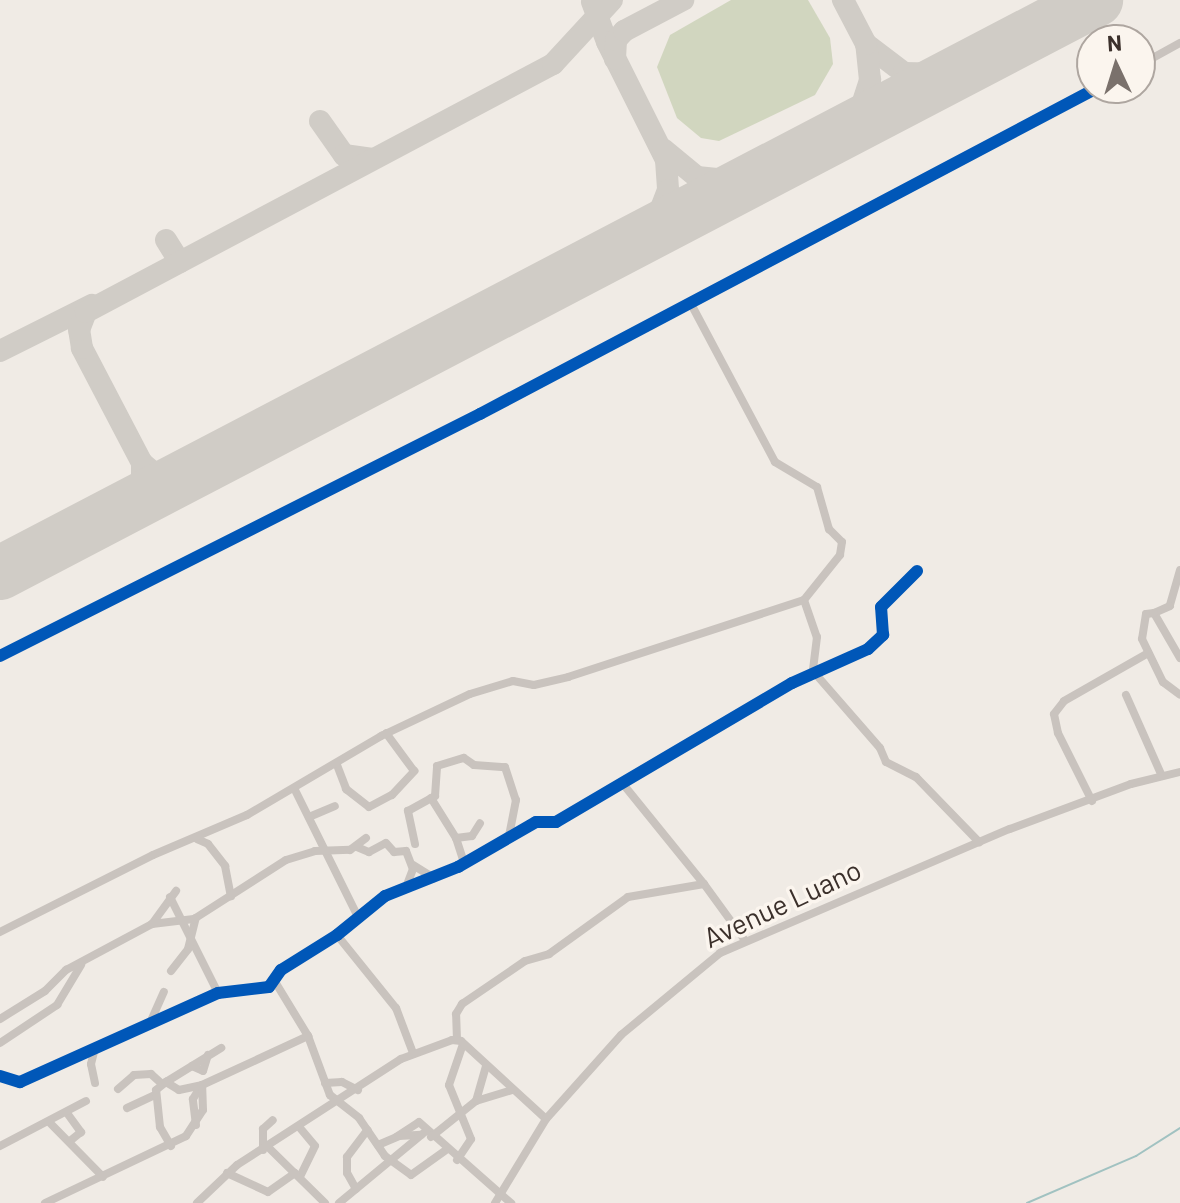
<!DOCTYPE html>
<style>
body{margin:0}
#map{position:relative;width:1180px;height:1203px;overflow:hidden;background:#f0ebe5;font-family:Barlow,sans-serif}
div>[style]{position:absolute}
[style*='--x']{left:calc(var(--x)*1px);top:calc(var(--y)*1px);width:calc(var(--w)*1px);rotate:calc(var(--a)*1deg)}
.green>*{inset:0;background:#d1d6bf}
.stream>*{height:2px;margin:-1px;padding:0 1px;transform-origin:1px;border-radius:1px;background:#a1c2c1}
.taxiway>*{height:22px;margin:-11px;padding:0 11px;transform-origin:11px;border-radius:11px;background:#d0ccc6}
.runway>*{height:54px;margin:-27px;padding:0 27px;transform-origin:27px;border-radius:27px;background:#d0ccc6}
.minor>*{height:8px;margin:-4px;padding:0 4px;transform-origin:4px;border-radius:4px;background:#c9c3be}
.cycleway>*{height:12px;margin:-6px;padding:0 6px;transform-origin:6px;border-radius:6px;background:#0057b8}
span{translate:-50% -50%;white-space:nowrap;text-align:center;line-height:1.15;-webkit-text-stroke:7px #fbf5ee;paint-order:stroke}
.street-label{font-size:28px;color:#3b302b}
.north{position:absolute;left:1076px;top:24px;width:80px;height:80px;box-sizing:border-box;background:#fbf5ee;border:2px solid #aea6a0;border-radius:50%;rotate:356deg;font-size:22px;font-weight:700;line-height:32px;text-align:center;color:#3b302b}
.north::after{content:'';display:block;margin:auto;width:28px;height:36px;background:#7a716c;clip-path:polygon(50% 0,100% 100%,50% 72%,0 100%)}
</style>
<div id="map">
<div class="green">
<i style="clip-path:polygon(731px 0,808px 0,830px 38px,833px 64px,815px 95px,719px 141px,701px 138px,677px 118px,657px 67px,670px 35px)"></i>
</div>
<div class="stream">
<i style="--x:1027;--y:1203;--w:119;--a:-23.3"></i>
<i style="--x:1136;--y:1156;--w:52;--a:-32.5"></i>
</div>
<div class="taxiway">
<i style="--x:592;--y:2;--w:43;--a:69.4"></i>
<i style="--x:607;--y:42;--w:132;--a:63.4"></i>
<i style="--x:666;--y:160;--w:30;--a:86"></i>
<i style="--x:668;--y:190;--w:19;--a:111"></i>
<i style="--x:661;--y:208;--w:46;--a:130.6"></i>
<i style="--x:866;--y:44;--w:48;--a:37.3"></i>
<i style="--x:904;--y:73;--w:50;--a:1.1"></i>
<i style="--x:615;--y:59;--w:19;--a:-87"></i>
<i style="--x:616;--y:40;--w:12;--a:-48"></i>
<i style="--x:624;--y:31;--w:67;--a:-27.7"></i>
<i style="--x:320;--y:121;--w:42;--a:54.8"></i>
<i style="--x:344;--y:155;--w:27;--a:8"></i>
<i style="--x:829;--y:140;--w:42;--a:-43.1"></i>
<i style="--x:860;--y:111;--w:33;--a:-72"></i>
<i style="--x:870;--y:80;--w:36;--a:-96"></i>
<i style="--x:866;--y:44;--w:50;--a:-117.6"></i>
<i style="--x:663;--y:149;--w:44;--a:39.5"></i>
<i style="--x:697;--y:177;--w:50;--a:5.7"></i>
<i style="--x:166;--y:240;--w:26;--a:58"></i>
<i style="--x:0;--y:351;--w:103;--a:-26.6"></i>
<i style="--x:142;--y:463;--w:17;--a:40"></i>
<i style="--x:155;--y:474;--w:29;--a:6"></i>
<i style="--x:129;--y:506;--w:24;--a:-57"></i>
<i style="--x:142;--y:486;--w:23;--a:-90"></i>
<i style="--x:142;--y:463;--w:130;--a:-117.6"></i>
<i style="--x:82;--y:348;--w:18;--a:-99"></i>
<i style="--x:79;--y:330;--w:19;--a:-69"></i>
<i style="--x:86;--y:312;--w:529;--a:-27.97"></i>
<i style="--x:553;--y:64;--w:87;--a:-47.3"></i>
</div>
<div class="runway">
<i style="--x:0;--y:573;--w:1237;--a:-27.6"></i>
</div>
<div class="minor">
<i style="--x:1140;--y:65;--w:46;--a:-28.8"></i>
<i style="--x:690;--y:302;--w:181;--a:62"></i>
<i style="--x:775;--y:462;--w:49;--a:30.8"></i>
<i style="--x:817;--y:487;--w:44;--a:74.1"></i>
<i style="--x:829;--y:529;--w:18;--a:45"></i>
<i style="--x:842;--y:542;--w:13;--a:99"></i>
<i style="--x:840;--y:555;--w:58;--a:128.7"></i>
<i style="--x:804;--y:600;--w:39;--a:71"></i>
<i style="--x:817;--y:637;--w:34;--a:97"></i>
<i style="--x:813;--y:671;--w:102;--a:49"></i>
<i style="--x:880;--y:748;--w:15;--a:67"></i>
<i style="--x:886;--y:762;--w:34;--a:27"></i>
<i style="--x:916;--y:777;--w:91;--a:45.9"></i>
<i style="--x:1180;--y:570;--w:37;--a:106"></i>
<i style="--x:1170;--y:606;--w:17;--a:156"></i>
<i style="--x:1154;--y:613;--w:52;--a:60"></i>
<i style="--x:1154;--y:613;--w:8;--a:173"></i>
<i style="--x:1146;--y:614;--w:25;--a:99"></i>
<i style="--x:1142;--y:639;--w:48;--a:64"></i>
<i style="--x:1163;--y:682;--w:21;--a:37"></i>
<i style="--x:0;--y:656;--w:538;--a:-26.76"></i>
<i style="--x:480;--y:414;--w:698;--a:-27.85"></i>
<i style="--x:1126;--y:695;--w:86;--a:66.1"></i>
<i style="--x:337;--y:765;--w:26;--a:69"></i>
<i style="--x:346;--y:789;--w:29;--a:38"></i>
<i style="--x:369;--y:807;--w:26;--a:-28"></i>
<i style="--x:392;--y:795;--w:33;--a:-47"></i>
<i style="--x:414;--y:771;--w:47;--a:-126.4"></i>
<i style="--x:623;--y:784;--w:129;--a:51"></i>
<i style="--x:295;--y:790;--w:144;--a:63.6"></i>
<i style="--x:431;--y:798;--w:47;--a:58"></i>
<i style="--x:456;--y:838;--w:26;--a:72"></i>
<i style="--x:1092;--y:801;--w:76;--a:-116.6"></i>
<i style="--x:1058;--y:733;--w:19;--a:-102"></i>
<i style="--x:1054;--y:714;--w:16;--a:-52"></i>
<i style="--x:1064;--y:701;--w:97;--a:-29.7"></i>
<i style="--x:309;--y:817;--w:28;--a:-23"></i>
<i style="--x:456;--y:838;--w:16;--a:-7"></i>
<i style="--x:472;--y:836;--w:15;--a:-58"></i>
<i style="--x:197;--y:839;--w:12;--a:24"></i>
<i style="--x:208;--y:844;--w:28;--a:52"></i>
<i style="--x:225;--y:866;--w:31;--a:79"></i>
<i style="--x:415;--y:844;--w:34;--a:-102"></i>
<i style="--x:408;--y:811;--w:31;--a:-29"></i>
<i style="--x:435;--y:796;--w:30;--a:-86"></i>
<i style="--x:437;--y:766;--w:28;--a:-17"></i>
<i style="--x:464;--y:758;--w:12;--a:35"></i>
<i style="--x:474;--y:765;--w:31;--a:4"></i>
<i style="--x:505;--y:767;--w:35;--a:72"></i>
<i style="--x:516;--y:800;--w:37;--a:101"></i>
<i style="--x:357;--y:847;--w:13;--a:23"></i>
<i style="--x:369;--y:852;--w:19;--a:-28"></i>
<i style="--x:386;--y:843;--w:12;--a:48"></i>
<i style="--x:394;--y:852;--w:12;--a:-5"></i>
<i style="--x:406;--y:851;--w:19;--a:69"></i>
<i style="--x:413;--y:869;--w:19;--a:111"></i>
<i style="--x:413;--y:865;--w:25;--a:32"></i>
<i style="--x:170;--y:897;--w:107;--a:63.4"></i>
<i style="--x:152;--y:924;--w:41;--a:-54"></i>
<i style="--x:0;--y:932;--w:171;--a:-26.7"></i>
<i style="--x:153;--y:855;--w:102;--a:-23.1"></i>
<i style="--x:247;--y:815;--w:156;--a:-30.5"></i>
<i style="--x:381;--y:736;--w:98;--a:-25.3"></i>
<i style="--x:470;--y:694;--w:45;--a:-16.8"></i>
<i style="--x:513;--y:681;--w:21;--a:11"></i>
<i style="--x:534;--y:685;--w:35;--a:-13"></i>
<i style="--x:568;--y:677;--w:248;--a:-18.1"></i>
<i style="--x:337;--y:935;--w:94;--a:51.1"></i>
<i style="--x:396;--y:1008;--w:48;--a:69.3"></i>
<i style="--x:171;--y:971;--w:28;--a:-52"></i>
<i style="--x:188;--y:949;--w:32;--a:-76"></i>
<i style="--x:274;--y:980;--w:66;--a:58.7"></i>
<i style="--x:308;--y:1036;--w:63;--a:69.6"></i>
<i style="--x:330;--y:1095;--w:37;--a:38"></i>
<i style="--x:359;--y:1118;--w:46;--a:55.6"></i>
<i style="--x:385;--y:1156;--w:32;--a:36"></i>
<i style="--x:411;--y:1175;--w:43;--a:-35.5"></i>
<i style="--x:0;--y:1019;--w:53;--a:-31.9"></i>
<i style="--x:45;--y:991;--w:30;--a:-45"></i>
<i style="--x:66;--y:970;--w:98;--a:-28.1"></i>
<i style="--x:152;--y:924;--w:42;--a:-6.8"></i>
<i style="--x:194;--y:919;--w:109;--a:-32.7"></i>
<i style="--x:286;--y:860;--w:30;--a:-17"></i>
<i style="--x:315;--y:851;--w:35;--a:-2"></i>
<i style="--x:350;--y:850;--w:20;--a:-37"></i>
<i style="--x:150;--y:1023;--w:34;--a:-66"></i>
<i style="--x:457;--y:1040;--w:26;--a:-92"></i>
<i style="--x:456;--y:1014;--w:12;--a:-59"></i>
<i style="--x:462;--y:1004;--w:76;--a:-34.3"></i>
<i style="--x:525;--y:961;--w:25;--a:-16"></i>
<i style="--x:549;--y:954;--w:97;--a:-35.8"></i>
<i style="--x:628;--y:897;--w:77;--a:-9.7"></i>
<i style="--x:704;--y:884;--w:68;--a:54"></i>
<i style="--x:0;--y:1043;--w:69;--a:-33.7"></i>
<i style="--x:57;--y:1005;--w:47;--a:-59"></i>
<i style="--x:192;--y:1066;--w:12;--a:24"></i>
<i style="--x:203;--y:1071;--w:17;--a:-73"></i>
<i style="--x:0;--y:1076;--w:21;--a:17"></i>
<i style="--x:20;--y:1082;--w:217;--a:-24.2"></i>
<i style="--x:218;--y:993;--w:51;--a:-6.7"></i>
<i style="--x:269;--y:987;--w:21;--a:-55"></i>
<i style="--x:281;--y:970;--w:66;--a:-32"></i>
<i style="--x:337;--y:935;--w:62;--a:-39.1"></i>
<i style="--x:385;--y:896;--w:79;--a:-21.7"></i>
<i style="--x:458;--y:867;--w:90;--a:-30"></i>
<i style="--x:536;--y:822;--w:20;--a:0"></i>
<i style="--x:556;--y:822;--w:274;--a:-30.5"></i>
<i style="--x:792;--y:683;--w:83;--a:-24.1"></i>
<i style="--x:868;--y:649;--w:21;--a:-43"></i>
<i style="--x:883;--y:635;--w:28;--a:-94"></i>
<i style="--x:881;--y:607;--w:51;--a:-45"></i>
<i style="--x:166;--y:1082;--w:65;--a:-31.7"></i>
<i style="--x:95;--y:1083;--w:19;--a:-102"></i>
<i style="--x:91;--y:1064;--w:16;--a:-76"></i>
<i style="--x:325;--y:1083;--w:17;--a:-3"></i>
<i style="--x:342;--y:1082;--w:18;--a:27"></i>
<i style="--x:118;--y:1089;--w:21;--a:-41"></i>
<i style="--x:134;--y:1075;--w:17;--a:-3"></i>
<i style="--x:151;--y:1074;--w:13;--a:42"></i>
<i style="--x:476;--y:1101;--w:37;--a:-74"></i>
<i style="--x:127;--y:1108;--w:31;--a:-25"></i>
<i style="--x:67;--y:1113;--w:24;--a:54"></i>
<i style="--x:81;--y:1132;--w:14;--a:141"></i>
<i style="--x:51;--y:1124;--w:74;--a:45.5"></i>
<i style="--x:196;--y:1125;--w:26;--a:-97"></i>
<i style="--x:193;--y:1099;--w:12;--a:-59"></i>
<i style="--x:300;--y:1128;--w:23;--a:50"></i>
<i style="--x:315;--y:1146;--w:34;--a:116"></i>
<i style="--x:396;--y:1137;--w:27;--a:-33"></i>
<i style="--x:419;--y:1122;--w:123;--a:41.4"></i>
<i style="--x:431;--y:1137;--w:58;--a:-38.7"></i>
<i style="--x:476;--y:1101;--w:38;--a:-17"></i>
<i style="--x:378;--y:1145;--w:23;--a:-23"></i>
<i style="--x:399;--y:1136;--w:22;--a:-3"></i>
<i style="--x:0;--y:1146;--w:97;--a:-27.6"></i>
<i style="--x:171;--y:1146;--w:22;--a:-120"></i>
<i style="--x:160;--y:1127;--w:37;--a:-96"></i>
<i style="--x:156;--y:1090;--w:13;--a:-39"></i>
<i style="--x:166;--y:1082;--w:15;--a:32"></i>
<i style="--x:179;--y:1090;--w:24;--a:-12"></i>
<i style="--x:268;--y:1147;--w:80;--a:44.5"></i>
<i style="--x:263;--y:1150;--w:21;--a:-90"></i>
<i style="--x:263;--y:1129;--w:13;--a:-42"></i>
<i style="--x:457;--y:1160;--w:25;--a:-56"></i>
<i style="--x:471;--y:1139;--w:58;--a:-112.2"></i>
<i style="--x:449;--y:1085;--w:43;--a:-71.1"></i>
<i style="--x:227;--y:1173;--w:45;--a:24.9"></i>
<i style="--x:268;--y:1192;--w:33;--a:-35"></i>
<i style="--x:356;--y:1189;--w:18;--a:-119"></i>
<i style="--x:347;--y:1173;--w:16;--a:-90"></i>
<i style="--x:347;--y:1157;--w:34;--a:-53"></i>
<i style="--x:45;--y:1203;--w:156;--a:-25.4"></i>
<i style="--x:186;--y:1136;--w:31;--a:-57"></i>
<i style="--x:203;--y:1110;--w:25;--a:-92"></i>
<i style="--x:202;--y:1085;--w:117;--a:-24.8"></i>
<i style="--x:197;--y:1203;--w:55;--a:-43.5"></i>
<i style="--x:237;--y:1165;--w:195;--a:-32.9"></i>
<i style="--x:401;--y:1059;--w:54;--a:-20.4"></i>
<i style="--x:452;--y:1040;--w:9;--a:6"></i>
<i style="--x:461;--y:1041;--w:115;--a:42.5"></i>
<i style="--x:339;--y:1203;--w:113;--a:-39.6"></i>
<i style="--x:495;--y:1203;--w:98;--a:-58.7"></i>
<i style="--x:546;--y:1119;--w:113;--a:-48.2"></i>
<i style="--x:621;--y:1035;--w:129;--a:-39.6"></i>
<i style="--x:720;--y:953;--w:315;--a:-23.2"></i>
<i style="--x:1010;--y:829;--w:129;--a:-20.4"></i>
<i style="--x:1131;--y:784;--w:50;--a:-13.8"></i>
</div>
<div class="cycleway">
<i style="--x:0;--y:656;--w:538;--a:-26.76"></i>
<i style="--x:480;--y:414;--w:698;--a:-27.85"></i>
<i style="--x:0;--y:1076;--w:21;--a:17"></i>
<i style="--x:20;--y:1082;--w:217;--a:-24.2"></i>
<i style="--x:218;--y:993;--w:51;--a:-6.7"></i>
<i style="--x:269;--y:987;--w:21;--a:-55"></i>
<i style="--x:281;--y:970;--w:66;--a:-32"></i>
<i style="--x:337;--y:935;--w:62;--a:-39.1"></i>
<i style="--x:385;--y:896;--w:79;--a:-21.7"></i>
<i style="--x:458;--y:867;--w:90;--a:-30"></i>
<i style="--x:536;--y:822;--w:20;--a:0"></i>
<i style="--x:556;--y:822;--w:274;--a:-30.5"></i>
<i style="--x:792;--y:683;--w:83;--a:-24.1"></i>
<i style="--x:868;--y:649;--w:21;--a:-43"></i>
<i style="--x:883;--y:635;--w:28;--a:-94"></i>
<i style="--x:881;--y:607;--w:51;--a:-45"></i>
</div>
<div class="street-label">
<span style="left:782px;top:903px;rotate:-25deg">Avenue Luano</span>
</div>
<div class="north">N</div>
</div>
